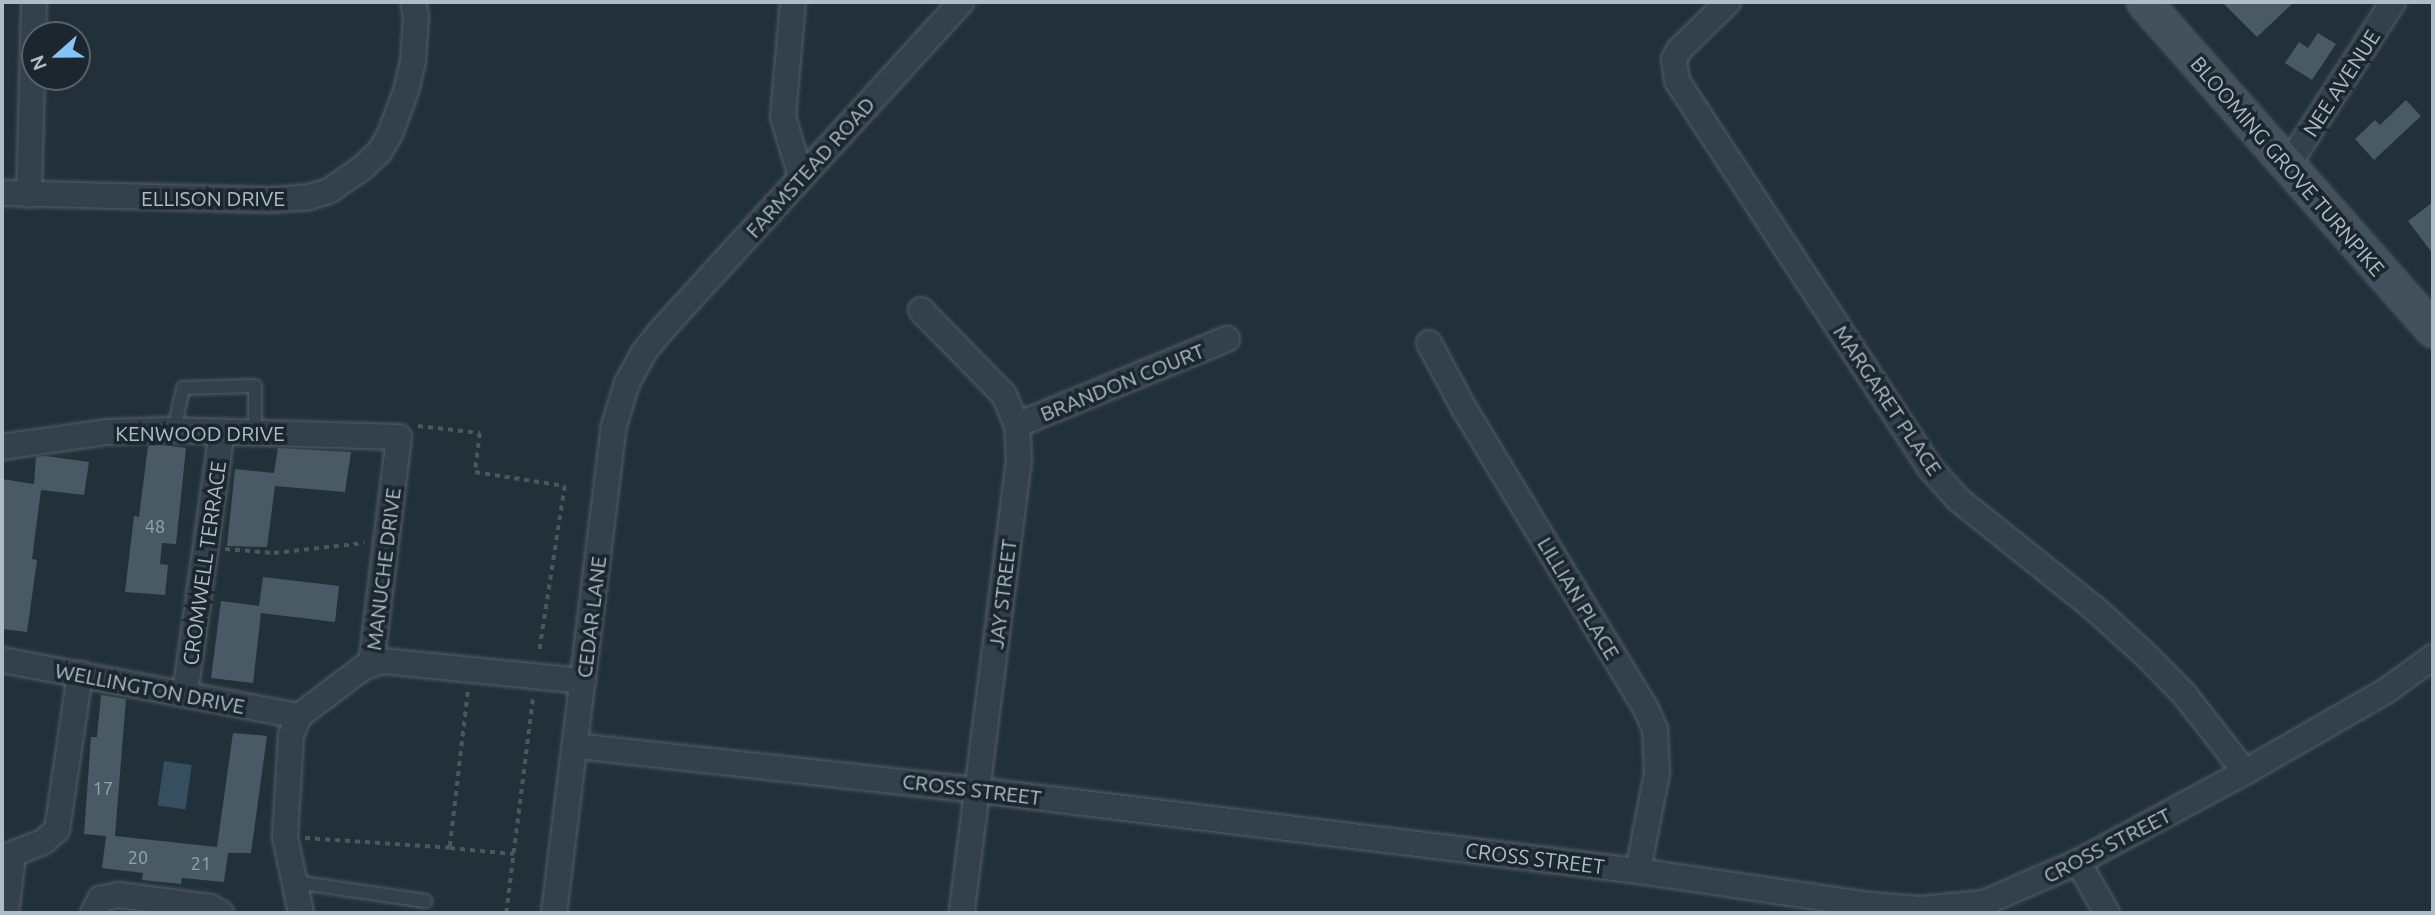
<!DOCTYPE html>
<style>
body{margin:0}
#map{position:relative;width:2435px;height:915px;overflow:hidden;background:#223039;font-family:Ubuntu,sans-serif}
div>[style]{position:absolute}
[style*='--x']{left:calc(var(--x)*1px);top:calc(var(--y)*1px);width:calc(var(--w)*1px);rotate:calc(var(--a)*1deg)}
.water>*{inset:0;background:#354f60;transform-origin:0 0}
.building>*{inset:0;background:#4a5a65}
.path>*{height:3.5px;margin-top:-1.75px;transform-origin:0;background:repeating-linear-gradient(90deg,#455b59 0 5px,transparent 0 10px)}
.roads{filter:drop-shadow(0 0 2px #535f67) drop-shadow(0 0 2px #535f67)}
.lane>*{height:12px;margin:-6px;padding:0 6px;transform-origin:6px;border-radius:6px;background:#35414a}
.street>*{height:24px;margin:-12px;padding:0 12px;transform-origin:12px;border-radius:12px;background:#35414a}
.secondary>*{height:33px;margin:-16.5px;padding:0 16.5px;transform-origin:16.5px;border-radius:16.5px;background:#43515d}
span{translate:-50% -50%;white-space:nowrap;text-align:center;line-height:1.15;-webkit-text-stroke:7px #1b262e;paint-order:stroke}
.number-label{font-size:18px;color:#96a4ae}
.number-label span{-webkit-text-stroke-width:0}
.street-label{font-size:21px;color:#b0bcc6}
.frame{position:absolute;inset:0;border:4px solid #b0bcc6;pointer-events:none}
.north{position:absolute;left:21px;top:21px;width:70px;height:70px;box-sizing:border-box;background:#1b262e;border:2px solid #57626b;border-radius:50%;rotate:249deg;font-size:19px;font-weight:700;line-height:28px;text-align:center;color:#b0bcc6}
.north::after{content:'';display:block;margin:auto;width:24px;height:32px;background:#85c5f6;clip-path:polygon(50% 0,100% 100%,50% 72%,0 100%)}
</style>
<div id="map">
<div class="water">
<i style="left:164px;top:761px;width:28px;height:45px;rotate:8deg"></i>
</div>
<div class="building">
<i style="clip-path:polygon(2222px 2px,2294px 2px,2257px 37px)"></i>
<i style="clip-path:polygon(2318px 33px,2336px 44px,2312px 80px,2285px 63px,2299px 42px,2308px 48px)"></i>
<i style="clip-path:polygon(2406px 100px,2421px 116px,2374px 160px,2355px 139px,2375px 120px,2380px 125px)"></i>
<i style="clip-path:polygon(2433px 202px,2433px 254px,2408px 221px)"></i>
<i style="clip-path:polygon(162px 445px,186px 448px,176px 544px,162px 543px,160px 564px,168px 565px,165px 595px,125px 592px,134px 516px,139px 517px,148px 446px)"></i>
<i style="clip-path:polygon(278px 448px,351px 452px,345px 492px,275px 486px,267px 547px,227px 546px,235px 469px,274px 473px)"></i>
<i style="clip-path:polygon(46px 456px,89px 462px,84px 495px,41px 490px,32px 559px,37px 560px,27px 632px,2px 629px,2px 479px,34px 484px,36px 457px)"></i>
<i style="clip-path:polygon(263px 577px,339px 586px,335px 622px,261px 613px,253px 683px,211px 678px,221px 601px,259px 606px)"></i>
<i style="clip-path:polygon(101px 695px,126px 699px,115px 836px,217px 847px,233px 733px,267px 736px,251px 853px,228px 853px,224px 882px,182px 878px,181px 884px,142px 880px,143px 873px,102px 868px,106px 836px,84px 834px,91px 737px,97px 737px)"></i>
</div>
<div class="path">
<i style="--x:418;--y:426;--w:62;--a:6.4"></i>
<i style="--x:480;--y:433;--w:39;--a:97"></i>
<i style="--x:475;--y:472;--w:91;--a:8.8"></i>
<i style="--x:565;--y:486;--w:170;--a:98.8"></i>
<i style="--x:225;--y:549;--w:49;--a:4.7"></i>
<i style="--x:274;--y:553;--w:91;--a:-6.3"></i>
<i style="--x:468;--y:692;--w:157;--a:96.6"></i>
<i style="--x:450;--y:848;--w:64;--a:5.4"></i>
<i style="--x:305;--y:838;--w:145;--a:3.9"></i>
<i style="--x:506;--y:913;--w:218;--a:-82.9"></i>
</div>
<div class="roads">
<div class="lane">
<i style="--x:174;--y:430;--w:43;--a:-77.9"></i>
<i style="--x:183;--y:388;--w:72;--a:-1.6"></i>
<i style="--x:255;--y:386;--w:46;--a:90"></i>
<i style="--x:295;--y:882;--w:132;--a:8.3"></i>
</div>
<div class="street">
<i style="--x:793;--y:2;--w:115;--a:95"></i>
<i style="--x:783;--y:117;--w:63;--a:73.3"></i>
<i style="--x:1728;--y:2;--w:69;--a:135.6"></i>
<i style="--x:1679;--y:50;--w:10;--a:119"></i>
<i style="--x:1674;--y:59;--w:22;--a:82"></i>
<i style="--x:1677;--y:81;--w:462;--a:56.8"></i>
<i style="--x:1930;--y:468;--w:43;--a:47.8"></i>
<i style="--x:1959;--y:500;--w:173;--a:38.7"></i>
<i style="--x:2094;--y:608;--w:73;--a:42.2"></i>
<i style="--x:2148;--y:657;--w:52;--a:45.8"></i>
<i style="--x:2184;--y:694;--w:99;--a:52"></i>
<i style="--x:2288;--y:165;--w:194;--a:-57.2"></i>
<i style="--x:2;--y:193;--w:268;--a:1.5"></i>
<i style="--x:270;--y:200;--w:39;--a:-4"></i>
<i style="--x:309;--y:197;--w:21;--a:-17"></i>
<i style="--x:329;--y:191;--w:40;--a:-34.9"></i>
<i style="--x:362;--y:168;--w:25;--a:-43"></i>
<i style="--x:380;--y:151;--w:20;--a:-60"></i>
<i style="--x:390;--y:134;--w:46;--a:-69.6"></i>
<i style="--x:406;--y:91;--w:31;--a:-77"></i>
<i style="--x:413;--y:61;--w:45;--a:-86.2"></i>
<i style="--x:416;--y:16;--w:14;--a:-102"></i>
<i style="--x:29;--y:195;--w:193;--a:-88.5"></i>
<i style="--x:921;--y:310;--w:119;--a:45.7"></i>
<i style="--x:1004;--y:395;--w:33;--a:67"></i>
<i style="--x:1017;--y:425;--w:34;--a:87"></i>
<i style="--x:1019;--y:459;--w:458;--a:97.2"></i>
<i style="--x:1429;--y:343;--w:76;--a:61.8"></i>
<i style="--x:1465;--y:410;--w:350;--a:58.8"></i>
<i style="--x:1646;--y:709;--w:22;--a:66"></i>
<i style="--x:1655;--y:729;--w:44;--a:87.4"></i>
<i style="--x:1657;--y:773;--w:100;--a:101"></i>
<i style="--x:1017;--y:425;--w:227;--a:-22.3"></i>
<i style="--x:2;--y:447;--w:107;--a:-8.1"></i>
<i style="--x:108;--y:432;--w:58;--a:-2"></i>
<i style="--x:166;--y:430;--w:233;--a:1.7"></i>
<i style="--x:399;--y:437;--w:229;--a:97"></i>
<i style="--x:2;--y:660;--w:302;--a:10.7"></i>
<i style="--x:185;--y:694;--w:265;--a:-82"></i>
<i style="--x:576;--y:746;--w:403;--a:6.3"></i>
<i style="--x:977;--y:790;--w:666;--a:6.99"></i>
<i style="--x:1638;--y:871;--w:234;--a:8.3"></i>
<i style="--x:1870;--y:905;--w:50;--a:4.6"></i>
<i style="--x:1920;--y:909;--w:64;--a:-5.4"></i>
<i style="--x:1984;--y:903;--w:103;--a:-23.6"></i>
<i style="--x:2078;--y:862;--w:190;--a:-28.3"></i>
<i style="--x:2245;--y:772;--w:163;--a:-29.9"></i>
<i style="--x:2386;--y:691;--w:58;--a:-35.9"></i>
<i style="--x:2;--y:858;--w:44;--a:-21.3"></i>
<i style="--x:43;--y:842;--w:18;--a:-41"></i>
<i style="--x:57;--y:830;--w:158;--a:-81.6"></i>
<i style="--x:2078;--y:862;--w:59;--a:60.4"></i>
<i style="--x:6;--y:913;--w:57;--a:-83"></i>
<i style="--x:93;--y:913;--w:16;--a:-63"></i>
<i style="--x:100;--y:899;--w:19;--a:-12"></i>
<i style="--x:119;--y:895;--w:92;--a:7.5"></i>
<i style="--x:210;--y:907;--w:13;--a:29"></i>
<i style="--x:301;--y:913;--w:78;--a:-101.9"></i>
<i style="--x:285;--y:837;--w:102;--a:-86.6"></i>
<i style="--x:291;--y:735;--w:21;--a:-67"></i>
<i style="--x:299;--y:716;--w:81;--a:-37"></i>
<i style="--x:364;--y:667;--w:19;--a:-18"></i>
<i style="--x:382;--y:661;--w:202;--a:5.7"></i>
<i style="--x:554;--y:913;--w:488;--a:-83"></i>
<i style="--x:613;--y:429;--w:48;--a:-73.1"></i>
<i style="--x:627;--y:383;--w:35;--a:-61"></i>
<i style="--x:644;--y:352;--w:26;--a:-51"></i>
<i style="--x:660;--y:332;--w:447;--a:-47.6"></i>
</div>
<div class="secondary">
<i style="--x:2144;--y:2;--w:437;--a:48.6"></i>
</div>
</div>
<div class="number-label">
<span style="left:155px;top:526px">48</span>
<span style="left:103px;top:788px">17</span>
<span style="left:138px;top:857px">20</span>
<span style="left:201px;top:863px">21</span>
</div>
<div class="street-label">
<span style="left:2341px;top:83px;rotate:-57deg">NEE AVENUE</span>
<span style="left:2288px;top:166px;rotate:49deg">BLOOMING GROVE TURNPIKE</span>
<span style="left:810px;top:167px;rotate:-48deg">FARMSTEAD ROAD</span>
<span style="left:213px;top:198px">ELLISON DRIVE</span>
<span style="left:1122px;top:382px;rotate:-22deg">BRANDON COURT</span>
<span style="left:1888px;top:400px;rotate:56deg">MARGARET PLACE</span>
<span style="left:200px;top:433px">KENWOOD DRIVE</span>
<span style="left:204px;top:563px;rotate:-82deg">CROMWELL TERRACE</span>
<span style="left:383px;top:569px;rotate:-83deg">MANUCHE DRIVE</span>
<span style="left:1002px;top:594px;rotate:-83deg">JAY STREET</span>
<span style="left:1579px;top:598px;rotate:59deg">LILLIAN PLACE</span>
<span style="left:591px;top:617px;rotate:-83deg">CEDAR LANE</span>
<span style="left:150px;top:688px;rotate:11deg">WELLINGTON DRIVE</span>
<span style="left:972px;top:789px;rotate:7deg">CROSS STREET</span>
<span style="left:2107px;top:845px;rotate:-27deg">CROSS STREET</span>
<span style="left:1535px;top:858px;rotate:7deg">CROSS STREET</span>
</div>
<div class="frame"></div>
<div class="north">N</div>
</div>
